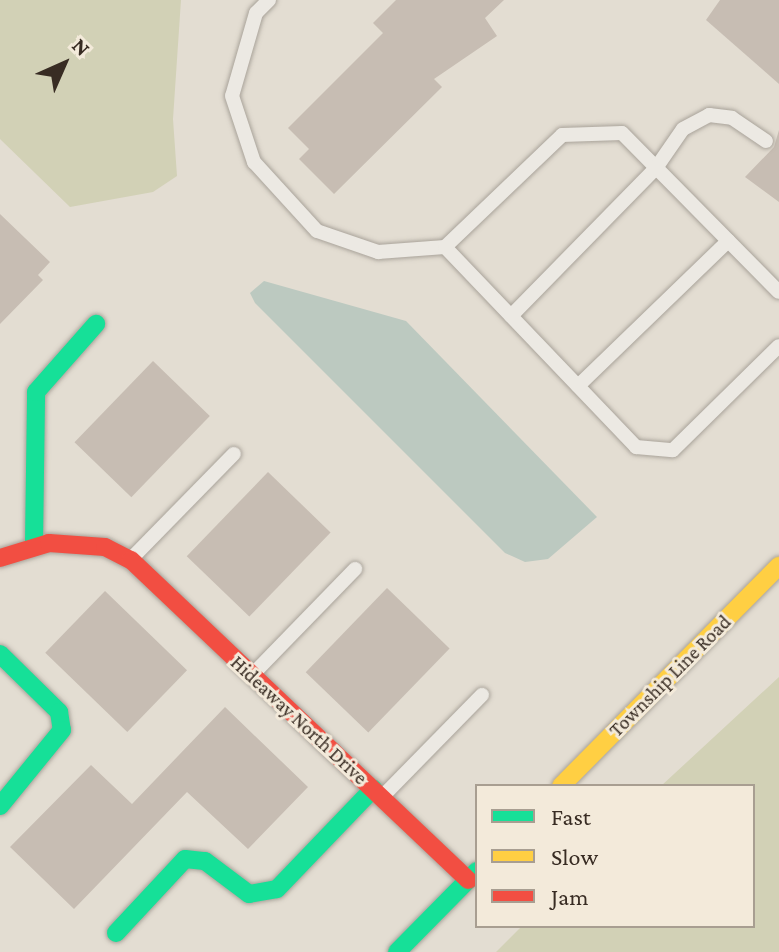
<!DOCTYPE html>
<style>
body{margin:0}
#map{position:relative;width:779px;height:952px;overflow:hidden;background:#e3ddd2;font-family:"Crimson Pro",serif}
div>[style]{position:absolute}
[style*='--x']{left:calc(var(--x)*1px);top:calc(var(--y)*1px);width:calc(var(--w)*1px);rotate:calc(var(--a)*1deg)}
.green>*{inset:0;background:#d2d1b6}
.water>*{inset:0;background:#bcc9c0}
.building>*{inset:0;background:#c7bdb3;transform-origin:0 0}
.roads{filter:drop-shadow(0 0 2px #a9a39a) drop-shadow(0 0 2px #a9a39a)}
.lane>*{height:14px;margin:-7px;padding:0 7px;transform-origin:7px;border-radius:7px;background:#ece9e3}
.fast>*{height:18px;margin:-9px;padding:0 9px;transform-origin:9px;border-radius:9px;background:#16e098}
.slow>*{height:18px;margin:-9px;padding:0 9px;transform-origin:9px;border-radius:9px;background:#ffcf43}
.jam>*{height:18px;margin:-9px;padding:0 9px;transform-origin:9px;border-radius:9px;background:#f24e42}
span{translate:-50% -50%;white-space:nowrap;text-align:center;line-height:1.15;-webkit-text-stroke:6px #f3eada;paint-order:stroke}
.street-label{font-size:20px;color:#382c23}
.legend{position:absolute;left:475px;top:784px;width:280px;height:144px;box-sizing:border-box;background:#f3eada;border:2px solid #a89e91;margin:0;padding:10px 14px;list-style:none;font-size:24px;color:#382c23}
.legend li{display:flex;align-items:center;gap:16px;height:40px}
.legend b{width:40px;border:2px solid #a89e91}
.north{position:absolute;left:24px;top:24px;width:80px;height:80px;-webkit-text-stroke:6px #f3eada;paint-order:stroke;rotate:45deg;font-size:22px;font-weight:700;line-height:32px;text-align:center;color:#382c23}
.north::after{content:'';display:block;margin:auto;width:28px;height:36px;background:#382c23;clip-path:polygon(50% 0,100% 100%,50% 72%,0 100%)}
</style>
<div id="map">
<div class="green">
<i style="clip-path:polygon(0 0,181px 0,173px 119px,177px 176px,153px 192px,70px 207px,0 139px)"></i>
<i style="clip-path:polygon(779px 677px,779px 952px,496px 952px,522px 926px,753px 926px,753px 786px,661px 786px)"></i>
</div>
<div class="water">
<i style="clip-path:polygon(264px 281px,406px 321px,597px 517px,548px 559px,525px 562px,505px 553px,255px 303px,250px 293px)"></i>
</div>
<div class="building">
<i style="clip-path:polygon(396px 0,504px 0,485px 18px,497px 36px,434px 79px,442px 87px,334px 194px,299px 159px,309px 149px,288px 128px,383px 33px,373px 23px)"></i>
<i style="clip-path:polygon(720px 0,779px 0,779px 84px,706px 20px)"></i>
<i style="clip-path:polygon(779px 130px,779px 202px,745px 177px,774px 147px)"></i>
<i style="clip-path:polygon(0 214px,50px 262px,38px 275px,43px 280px,0 324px)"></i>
<i style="left:153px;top:361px;width:79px;height:113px;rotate:44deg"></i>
<i style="left:268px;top:472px;width:87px;height:117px;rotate:44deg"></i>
<i style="left:387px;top:588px;width:87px;height:117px;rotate:44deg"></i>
<i style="left:105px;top:591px;width:114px;height:86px;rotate:44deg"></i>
<i style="clip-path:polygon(225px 707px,308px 787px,248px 849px,187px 792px,74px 909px,10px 847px,91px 765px,132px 804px)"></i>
</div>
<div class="roads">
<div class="lane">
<i style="--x:269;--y:0;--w:18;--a:135"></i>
<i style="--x:256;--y:13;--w:86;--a:106.1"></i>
<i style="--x:232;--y:96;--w:70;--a:71.6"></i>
<i style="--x:254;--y:162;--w:93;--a:47.6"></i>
<i style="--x:317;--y:231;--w:65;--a:19"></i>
<i style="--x:378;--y:252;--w:67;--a:-4.3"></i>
<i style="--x:445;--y:247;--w:162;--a:-43.7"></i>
<i style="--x:562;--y:135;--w:60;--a:-1.9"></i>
<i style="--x:622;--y:133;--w:223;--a:45.4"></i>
<i style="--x:445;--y:247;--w:277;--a:46.3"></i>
<i style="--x:636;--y:447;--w:37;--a:5"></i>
<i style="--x:673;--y:450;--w:148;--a:-44.5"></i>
<i style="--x:511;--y:316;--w:207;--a:-45.6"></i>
<i style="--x:656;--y:168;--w:47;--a:-55.3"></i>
<i style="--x:683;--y:129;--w:30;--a:-28"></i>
<i style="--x:709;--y:115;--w:23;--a:7"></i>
<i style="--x:732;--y:118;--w:41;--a:34.1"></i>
<i style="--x:578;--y:386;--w:209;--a:-44"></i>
<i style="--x:131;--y:559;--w:147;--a:-45.6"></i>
<i style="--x:252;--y:675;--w:148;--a:-45.8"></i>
<i style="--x:382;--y:797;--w:143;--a:-45.6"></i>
</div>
<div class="fast">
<i style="--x:34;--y:543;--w:151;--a:-89.2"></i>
<i style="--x:36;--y:392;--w:91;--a:-48.6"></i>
<i style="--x:0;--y:654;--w:83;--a:44.5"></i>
<i style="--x:59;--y:712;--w:18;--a:81"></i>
<i style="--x:62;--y:730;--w:98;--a:129.2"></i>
<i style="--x:116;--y:933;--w:101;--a:-47"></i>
<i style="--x:185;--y:859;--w:20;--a:6"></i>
<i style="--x:205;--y:861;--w:55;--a:36.9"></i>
<i style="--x:249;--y:894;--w:28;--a:-10"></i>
<i style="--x:277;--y:889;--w:139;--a:-46.2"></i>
<i style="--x:397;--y:952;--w:114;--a:-45.4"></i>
</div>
<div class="slow">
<i style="--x:561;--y:786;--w:310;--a:-45.3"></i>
</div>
<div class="jam">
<i style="--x:0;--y:558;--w:51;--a:-17"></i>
<i style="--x:49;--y:543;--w:56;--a:4.1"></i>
<i style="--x:105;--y:547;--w:29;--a:27"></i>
<i style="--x:131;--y:560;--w:465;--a:43.5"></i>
</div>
</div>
<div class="street-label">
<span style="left:670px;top:676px;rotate:-45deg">Township Line Road</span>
<span style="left:299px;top:720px;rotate:43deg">Hideaway North Drive</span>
</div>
<ul class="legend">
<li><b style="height:10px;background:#16e098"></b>Fast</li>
<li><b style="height:10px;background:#ffcf43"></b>Slow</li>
<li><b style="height:10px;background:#f24e42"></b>Jam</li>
</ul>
<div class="north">N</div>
</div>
